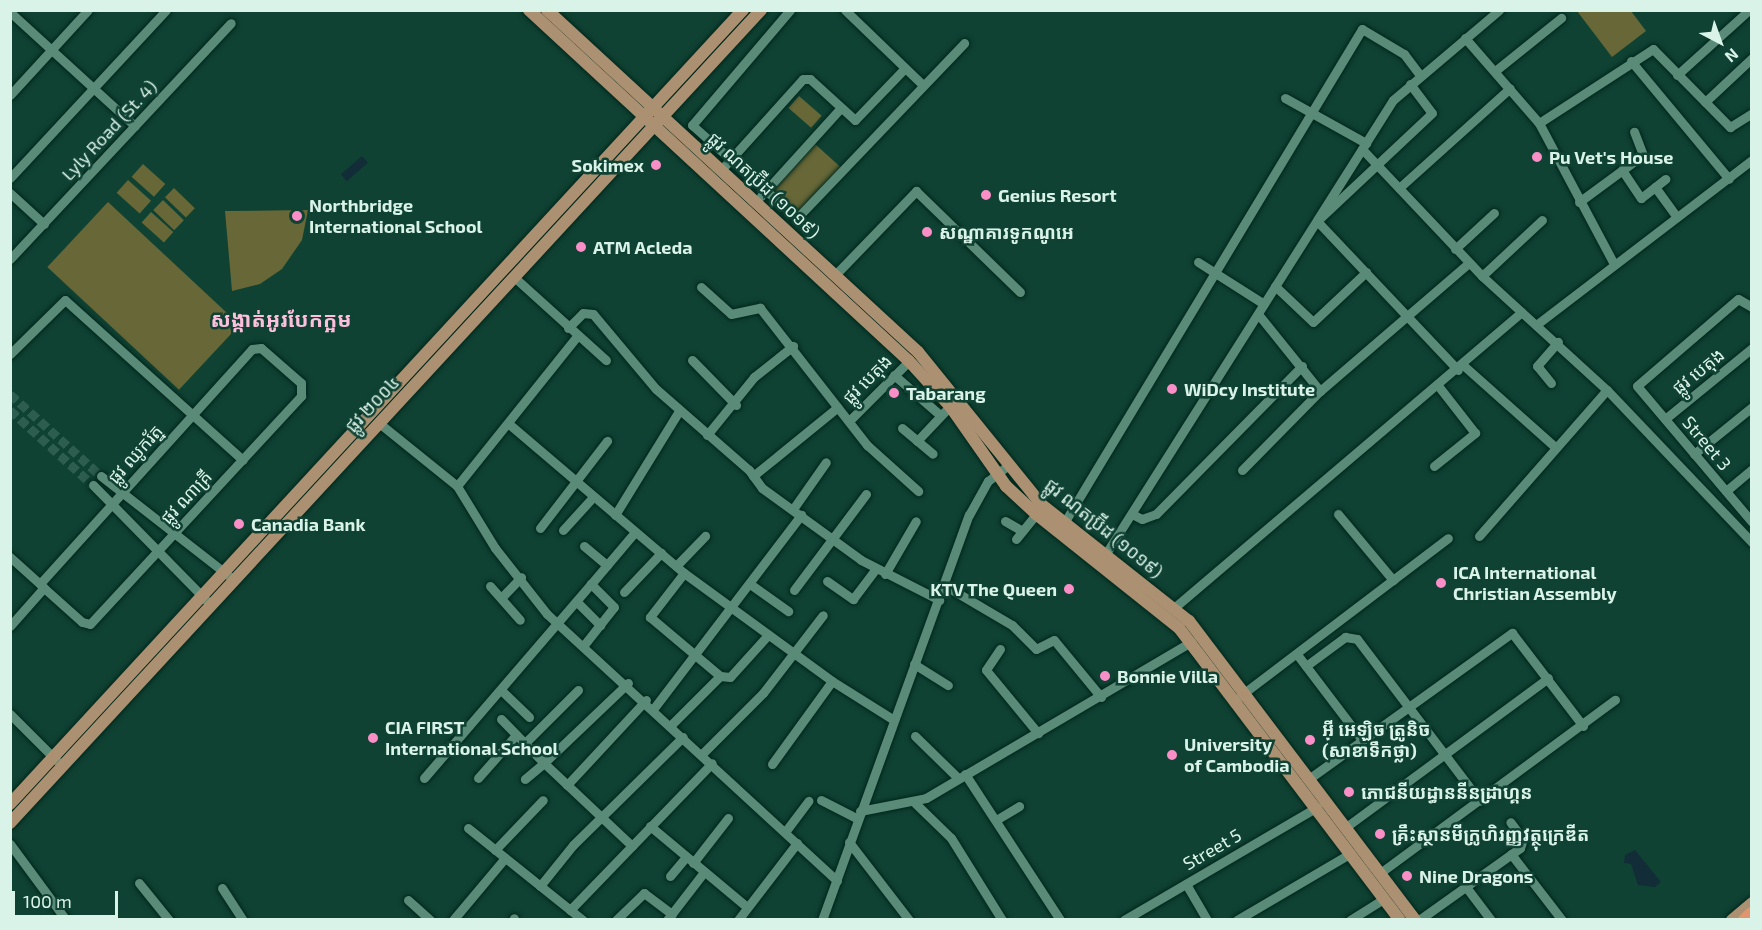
<!DOCTYPE html>
<meta charset="utf-8">
<style>
body{margin:0}
#map{position:relative;width:1762px;height:930px;overflow:hidden;background:#0f4233;font-family:"Exo 2","Noto Sans Khmer",sans-serif}
div>[style]{position:absolute}
[style*='--x']{left:calc(var(--x)*1px);top:calc(var(--y)*1px);width:calc(var(--w)*1px);rotate:calc(var(--a)*1deg)}
.green>*{inset:0;background:#676737;transform-origin:0 0}
.water>*{inset:0;background:#122c38;transform-origin:0 0}
.minor-tunnel>*{height:9px;margin-top:-4.5px;transform-origin:0;background:repeating-linear-gradient(90deg,#2d5d4e 0 9px,transparent 0 13.5px)}
.roads{filter:drop-shadow(0 0 2px #00271c) drop-shadow(0 0 2px #00271c)}
.minor>*{height:9px;margin:-4.5px;padding:0 4.5px;transform-origin:4.5px;border-radius:4.5px;background:#5a8b78}
.major>*{height:12px;margin:-6px;padding:0 6px;transform-origin:6px;border-radius:6px;background:#ab9171}
.highway>*{height:14px;margin:-7px;padding:0 7px;transform-origin:7px;border-radius:7px;background:#e1956d}
.dots>*{width:16px;height:16px;translate:-50% -50%;box-sizing:border-box;border:3px solid #0f4233;border-radius:50%}
span{translate:-50% -50%;white-space:nowrap;text-align:center;line-height:1.15;-webkit-text-stroke:5px #0f4233;paint-order:stroke}
.street-label{font-size:18px;color:#daf3e9}
.poi-label{font-size:18px;color:#daf3e9;font-weight:700}
.left{translate:0 -50%;text-align:left}
.right{translate:-100% -50%;text-align:right}
.quarter-label{font-size:21px;color:#fcbfdc;font-weight:700}
.frame{position:absolute;inset:0;border:12px solid #daf3e9;pointer-events:none}
.north{position:absolute;left:1690px;top:12px;width:60px;height:60px;-webkit-text-stroke:4px #0f4233;paint-order:stroke;rotate:139deg;font-size:16px;font-weight:700;line-height:24px;text-align:center;color:#daf3e9}
.north::after{content:'';display:block;margin:auto;width:21px;height:27px;background:#daf3e9;clip-path:polygon(50% 0,100% 100%,50% 72%,0 100%)}
.scale{position:absolute;left:12px;top:891px;width:106px;height:27px;box-sizing:border-box;border:3px solid #daf3e9;border-top:0;padding-left:8px;font-size:18px;line-height:21px;white-space:nowrap;color:#daf3e9;-webkit-text-stroke:4px #0f4233;paint-order:stroke}
</style>
<div id="map">
<div class="green">
<i style="clip-path:polygon(1577px 11px,1631px 11px,1646px 31px,1612px 57px)"></i>
<i style="left:799px;top:96px;width:30px;height:16px;rotate:41deg"></i>
<i style="left:815px;top:144px;width:38px;height:64px;rotate:42deg"></i>
<i style="left:143px;top:164px;width:30px;height:17px;rotate:42deg"></i>
<i style="left:128px;top:180px;width:31px;height:17px;rotate:42deg"></i>
<i style="left:174px;top:188px;width:29px;height:13px;rotate:44deg"></i>
<i style="left:163px;top:200px;width:29px;height:14px;rotate:44deg"></i>
<i style="left:108px;top:202px;width:180px;height:89px;rotate:43deg"></i>
<i style="clip-path:polygon(308px 210px,302px 240px,282px 269px,260px 284px,232px 291px,225px 211px)"></i>
<i style="left:151px;top:212px;width:30px;height:14px;rotate:42deg"></i>
</div>
<div class="water">
<i style="left:362px;top:156px;width:9px;height:28px;rotate:49deg"></i>
<i style="clip-path:polygon(1635px 850px,1661px 882px,1655px 887px,1638px 885px,1631px 864px,1624px 863px,1625px 855px)"></i>
</div>
<div class="minor-tunnel">
<i style="--x:10;--y:394;--w:122;--a:42"></i>
<i style="--x:10;--y:410;--w:112;--a:42.1"></i>
</div>
<div class="roads">
<div class="minor">
<i style="--x:790;--y:10;--w:151;--a:130.4"></i>
<i style="--x:692;--y:125;--w:140;--a:41.5"></i>
<i style="--x:797;--y:218;--w:242;--a:-46.3"></i>
<i style="--x:845;--y:10;--w:107;--a:43.9"></i>
<i style="--x:10;--y:12;--w:169;--a:42.4"></i>
<i style="--x:1465;--y:38;--w:113;--a:49"></i>
<i style="--x:1539;--y:123;--w:160;--a:62"></i>
<i style="--x:1631;--y:61;--w:153;--a:50.3"></i>
<i style="--x:1495;--y:71;--w:85;--a:-38.8"></i>
<i style="--x:1677;--y:75;--w:97;--a:-42.1"></i>
<i style="--x:1410;--y:84;--w:36;--a:53"></i>
<i style="--x:1432;--y:113;--w:158;--a:136.8"></i>
<i style="--x:1317;--y:221;--w:205;--a:46.6"></i>
<i style="--x:10;--y:95;--w:115;--a:-47.5"></i>
<i style="--x:1285;--y:98;--w:93;--a:29.1"></i>
<i style="--x:1705;--y:102;--w:64;--a:-43.1"></i>
<i style="--x:1539;--y:123;--w:136;--a:-33"></i>
<i style="--x:1653;--y:49;--w:110;--a:45.4"></i>
<i style="--x:1730;--y:127;--w:26;--a:-32"></i>
<i style="--x:1362;--y:149;--w:175;--a:46.6"></i>
<i style="--x:1482;--y:276;--w:169;--a:42.4"></i>
<i style="--x:1607;--y:390;--w:210;--a:46.4"></i>
<i style="--x:721;--y:170;--w:122;--a:-48"></i>
<i style="--x:803;--y:79;--w:7;--a:0"></i>
<i style="--x:810;--y:79;--w:61;--a:42.3"></i>
<i style="--x:855;--y:120;--w:72;--a:-46.1"></i>
<i style="--x:1622;--y:170;--w:34;--a:56"></i>
<i style="--x:1641;--y:198;--w:31;--a:-38"></i>
<i style="--x:10;--y:178;--w:229;--a:-47.1"></i>
<i style="--x:1655;--y:187;--w:37;--a:54"></i>
<i style="--x:1399;--y:188;--w:149;--a:-42"></i>
<i style="--x:10;--y:193;--w:46;--a:42.4"></i>
<i style="--x:761;--y:196;--w:118;--a:-47.8"></i>
<i style="--x:1579;--y:202;--w:79;--a:-36.3"></i>
<i style="--x:1643;--y:155;--w:25;--a:-111"></i>
<i style="--x:1455;--y:249;--w:53;--a:-42.7"></i>
<i style="--x:10;--y:259;--w:323;--a:-46.9"></i>
<i style="--x:1198;--y:262;--w:78;--a:32.5"></i>
<i style="--x:835;--y:275;--w:117;--a:-46"></i>
<i style="--x:916;--y:191;--w:145;--a:44.2"></i>
<i style="--x:1482;--y:276;--w:82;--a:-43"></i>
<i style="--x:514;--y:277;--w:124;--a:42.1"></i>
<i style="--x:1275;--y:286;--w:52;--a:43.5"></i>
<i style="--x:1313;--y:322;--w:73;--a:-43.3"></i>
<i style="--x:701;--y:287;--w:40;--a:42"></i>
<i style="--x:731;--y:314;--w:30;--a:-12"></i>
<i style="--x:760;--y:308;--w:174;--a:52"></i>
<i style="--x:867;--y:445;--w:69;--a:42"></i>
<i style="--x:1752;--y:307;--w:16;--a:-150"></i>
<i style="--x:1738;--y:299;--w:133;--a:139.3"></i>
<i style="--x:1637;--y:386;--w:178;--a:49.8"></i>
<i style="--x:1258;--y:314;--w:99;--a:51.2"></i>
<i style="--x:1536;--y:325;--w:272;--a:-37.4"></i>
<i style="--x:568;--y:328;--w:21;--a:-45"></i>
<i style="--x:583;--y:313;--w:10;--a:6"></i>
<i style="--x:593;--y:314;--w:98;--a:50"></i>
<i style="--x:656;--y:389;--w:123;--a:41.1"></i>
<i style="--x:749;--y:470;--w:22;--a:54"></i>
<i style="--x:762;--y:488;--w:122;--a:36"></i>
<i style="--x:861;--y:560;--w:88;--a:27.1"></i>
<i style="--x:10;--y:354;--w:77;--a:-44.5"></i>
<i style="--x:65;--y:300;--w:239;--a:42"></i>
<i style="--x:692;--y:360;--w:63;--a:45.6"></i>
<i style="--x:1463;--y:365;--w:122;--a:41.7"></i>
<i style="--x:894;--y:375;--w:61;--a:41"></i>
<i style="--x:1551;--y:383;--w:22;--a:-129"></i>
<i style="--x:1537;--y:366;--w:32;--a:-49"></i>
<i style="--x:1665;--y:419;--w:112;--a:-39.2"></i>
<i style="--x:849;--y:421;--w:85;--a:-45"></i>
<i style="--x:379;--y:423;--w:100;--a:38.9"></i>
<i style="--x:457;--y:486;--w:73;--a:58.5"></i>
<i style="--x:495;--y:548;--w:84;--a:51.8"></i>
<i style="--x:547;--y:614;--w:394;--a:42.6"></i>
<i style="--x:509;--y:424;--w:230;--a:40.4"></i>
<i style="--x:684;--y:573;--w:183;--a:36.1"></i>
<i style="--x:832;--y:681;--w:73;--a:32.2"></i>
<i style="--x:902;--y:428;--w:40;--a:40"></i>
<i style="--x:707;--y:435;--w:75;--a:-51"></i>
<i style="--x:754;--y:377;--w:50;--a:-38.5"></i>
<i style="--x:917;--y:441;--w:48;--a:-46.7"></i>
<i style="--x:1694;--y:454;--w:75;--a:-39"></i>
<i style="--x:1434;--y:466;--w:53;--a:-38.8"></i>
<i style="--x:1475;--y:433;--w:58;--a:-128"></i>
<i style="--x:1242;--y:470;--w:111;--a:-45.4"></i>
<i style="--x:1320;--y:391;--w:196;--a:-40.7"></i>
<i style="--x:101;--y:476;--w:169;--a:38"></i>
<i style="--x:753;--y:476;--w:109;--a:-39.1"></i>
<i style="--x:93;--y:485;--w:168;--a:45.5"></i>
<i style="--x:457;--y:486;--w:192;--a:-51.3"></i>
<i style="--x:1726;--y:491;--w:34;--a:-40"></i>
<i style="--x:793;--y:509;--w:57;--a:-54.9"></i>
<i style="--x:1132;--y:514;--w:11;--a:27"></i>
<i style="--x:1142;--y:519;--w:15;--a:-20"></i>
<i style="--x:1156;--y:514;--w:208;--a:-45.4"></i>
<i style="--x:1338;--y:514;--w:86;--a:50.2"></i>
<i style="--x:615;--y:515;--w:122;--a:-58.4"></i>
<i style="--x:1005;--y:521;--w:20;--a:30"></i>
<i style="--x:1064;--y:523;--w:577;--a:-58.9"></i>
<i style="--x:1362;--y:29;--w:49;--a:30.8"></i>
<i style="--x:1404;--y:54;--w:26;--a:53"></i>
<i style="--x:540;--y:528;--w:110;--a:-52.4"></i>
<i style="--x:563;--y:530;--w:45;--a:-47.7"></i>
<i style="--x:1479;--y:536;--w:194;--a:-48.8"></i>
<i style="--x:1016;--y:539;--w:32;--a:-51"></i>
<i style="--x:584;--y:546;--w:30;--a:40"></i>
<i style="--x:1105;--y:555;--w:538;--a:-57.67"></i>
<i style="--x:1393;--y:100;--w:139;--a:-40.3"></i>
<i style="--x:10;--y:557;--w:40;--a:42"></i>
<i style="--x:40;--y:584;--w:6;--a:45"></i>
<i style="--x:44;--y:588;--w:51;--a:41.8"></i>
<i style="--x:82;--y:622;--w:8;--a:14"></i>
<i style="--x:90;--y:624;--w:311;--a:-47.2"></i>
<i style="--x:301;--y:396;--w:13;--a:-90"></i>
<i style="--x:301;--y:383;--w:53;--a:-138.8"></i>
<i style="--x:261;--y:348;--w:9;--a:174"></i>
<i style="--x:252;--y:349;--w:316;--a:132.1"></i>
<i style="--x:676;--y:566;--w:42;--a:-46"></i>
<i style="--x:684;--y:573;--w:56;--a:127.7"></i>
<i style="--x:650;--y:617;--w:92;--a:40.1"></i>
<i style="--x:720;--y:676;--w:10;--a:6"></i>
<i style="--x:730;--y:677;--w:57;--a:-47.9"></i>
<i style="--x:885;--y:574;--w:61;--a:-59.7"></i>
<i style="--x:827;--y:581;--w:32;--a:35"></i>
<i style="--x:853;--y:599;--w:38;--a:-53"></i>
<i style="--x:750;--y:584;--w:47;--a:35.4"></i>
<i style="--x:944;--y:585;--w:79;--a:30.5"></i>
<i style="--x:1012;--y:625;--w:34;--a:45"></i>
<i style="--x:1036;--y:649;--w:20;--a:-27"></i>
<i style="--x:1054;--y:640;--w:74;--a:50.5"></i>
<i style="--x:490;--y:586;--w:45;--a:48.6"></i>
<i style="--x:794;--y:590;--w:120;--a:-53.1"></i>
<i style="--x:624;--y:592;--w:54;--a:-46.5"></i>
<i style="--x:501;--y:598;--w:29;--a:-46"></i>
<i style="--x:577;--y:602;--w:33;--a:45"></i>
<i style="--x:1175;--y:607;--w:455;--a:-40.4"></i>
<i style="--x:10;--y:626;--w:47;--a:-48.5"></i>
<i style="--x:584;--y:645;--w:48;--a:-51.7"></i>
<i style="--x:614;--y:607;--w:33;--a:-135"></i>
<i style="--x:591;--y:584;--w:68;--a:-49.8"></i>
<i style="--x:1000;--y:649;--w:25;--a:124"></i>
<i style="--x:986;--y:670;--w:82;--a:50.5"></i>
<i style="--x:1299;--y:657;--w:104;--a:52.8"></i>
<i style="--x:914;--y:664;--w:40;--a:32"></i>
<i style="--x:1306;--y:666;--w:49;--a:-36.6"></i>
<i style="--x:1345;--y:637;--w:12;--a:9"></i>
<i style="--x:1357;--y:639;--w:203;--a:52.8"></i>
<i style="--x:628;--y:683;--w:116;--a:136.4"></i>
<i style="--x:544;--y:763;--w:121;--a:43.3"></i>
<i style="--x:501;--y:690;--w:39;--a:44"></i>
<i style="--x:1240;--y:696;--w:261;--a:-37.2"></i>
<i style="--x:654;--y:708;--w:243;--a:-52.7"></i>
<i style="--x:10;--y:714;--w:66;--a:45"></i>
<i style="--x:501;--y:719;--w:62;--a:45.7"></i>
<i style="--x:544;--y:763;--w:25;--a:140"></i>
<i style="--x:671;--y:725;--w:69;--a:-45"></i>
<i style="--x:915;--y:736;--w:60;--a:44.3"></i>
<i style="--x:525;--y:743;--w:75;--a:-45"></i>
<i style="--x:702;--y:754;--w:86;--a:-45"></i>
<i style="--x:763;--y:693;--w:98;--a:-52.4"></i>
<i style="--x:772;--y:764;--w:102;--a:-54.1"></i>
<i style="--x:965;--y:774;--w:174;--a:56.9"></i>
<i style="--x:424;--y:778;--w:256;--a:-49.3"></i>
<i style="--x:478;--y:778;--w:57;--a:-48.5"></i>
<i style="--x:1310;--y:778;--w:249;--a:-35.7"></i>
<i style="--x:1512;--y:633;--w:117;--a:52.6"></i>
<i style="--x:567;--y:785;--w:116;--a:-47.1"></i>
<i style="--x:821;--y:800;--w:39;--a:27"></i>
<i style="--x:915;--y:803;--w:50;--a:44.2"></i>
<i style="--x:951;--y:838;--w:97;--a:58.1"></i>
<i style="--x:860;--y:811;--w:67;--a:-11.1"></i>
<i style="--x:926;--y:798;--w:308;--a:-30.5"></i>
<i style="--x:996;--y:820;--w:27;--a:-31"></i>
<i style="--x:650;--y:826;--w:126;--a:39.9"></i>
<i style="--x:1346;--y:827;--w:251;--a:-36.4"></i>
<i style="--x:468;--y:828;--w:147;--a:38.7"></i>
<i style="--x:785;--y:832;--w:39;--a:-53"></i>
<i style="--x:849;--y:842;--w:98;--a:52.4"></i>
<i style="--x:10;--y:844;--w:94;--a:53.6"></i>
<i style="--x:495;--y:850;--w:69;--a:-46.2"></i>
<i style="--x:1511;--y:854;--w:83;--a:52.3"></i>
<i style="--x:693;--y:863;--w:57;--a:-52.1"></i>
<i style="--x:1380;--y:873;--w:292;--a:-36.4"></i>
<i style="--x:670;--y:876;--w:25;--a:-50"></i>
<i style="--x:139;--y:883;--w:48;--a:51"></i>
<i style="--x:1186;--y:884;--w:42;--a:59.7"></i>
<i style="--x:540;--y:886;--w:53;--a:-51.2"></i>
<i style="--x:573;--y:845;--w:154;--a:-44.5"></i>
<i style="--x:1466;--y:887;--w:41;--a:52.9"></i>
<i style="--x:222;--y:888;--w:38;--a:57"></i>
<i style="--x:408;--y:900;--w:30;--a:42"></i>
<i style="--x:570;--y:910;--w:204;--a:-46"></i>
<i style="--x:453;--y:920;--w:81;--a:-50"></i>
<i style="--x:513;--y:920;--w:2;--a:-63"></i>
<i style="--x:616;--y:920;--w:39;--a:-44"></i>
<i style="--x:644;--y:893;--w:35;--a:37"></i>
<i style="--x:667;--y:920;--w:61;--a:-52.4"></i>
<i style="--x:738;--y:920;--w:97;--a:-52.5"></i>
<i style="--x:822;--y:920;--w:431;--a:-70.1"></i>
<i style="--x:969;--y:515;--w:39;--a:-61"></i>
<i style="--x:988;--y:481;--w:24;--a:-38"></i>
<i style="--x:1124;--y:920;--w:224;--a:-30.3"></i>
<i style="--x:1237;--y:920;--w:132;--a:-30.4"></i>
<i style="--x:1350;--y:920;--w:40;--a:-32"></i>
<i style="--x:1419;--y:920;--w:124;--a:-35.5"></i>
<i style="--x:1520;--y:848;--w:9;--a:-72"></i>
<i style="--x:1523;--y:839;--w:21;--a:-127"></i>
</div>
<div class="major">
<i style="--x:529;--y:10;--w:517;--a:42.73"></i>
<i style="--x:909;--y:361;--w:61;--a:47.7"></i>
<i style="--x:950;--y:406;--w:98;--a:55"></i>
<i style="--x:1006;--y:486;--w:41;--a:43"></i>
<i style="--x:1036;--y:514;--w:183;--a:38.6"></i>
<i style="--x:1179;--y:628;--w:366;--a:52.9"></i>
<i style="--x:547;--y:10;--w:505;--a:42.67"></i>
<i style="--x:918;--y:352;--w:197;--a:51"></i>
<i style="--x:1042;--y:505;--w:187;--a:38.3"></i>
<i style="--x:1189;--y:621;--w:375;--a:52.9"></i>
<i style="--x:10;--y:804;--w:1081;--a:-47.29"></i>
<i style="--x:10;--y:823;--w:1107;--a:-47.27"></i>
<i style="--x:1732;--y:920;--w:26;--a:-40"></i>
</div>
<div class="highway">
<i style="--x:1745;--y:920;--w:9;--a:-41"></i>
</div>
</div>
<div class="dots">
<i style="left:1537px;top:157px;background:#fa8fc7"></i>
<i style="left:656px;top:165px;background:#fa8fc7"></i>
<i style="left:986px;top:195px;background:#fa8fc7"></i>
<i style="left:297px;top:216px;background:#fa8fc7"></i>
<i style="left:927px;top:232px;background:#fa8fc7"></i>
<i style="left:581px;top:247px;background:#fa8fc7"></i>
<i style="left:1172px;top:389px;background:#fa8fc7"></i>
<i style="left:894px;top:393px;background:#fa8fc7"></i>
<i style="left:239px;top:524px;background:#fa8fc7"></i>
<i style="left:1441px;top:583px;background:#fa8fc7"></i>
<i style="left:1069px;top:589px;background:#fa8fc7"></i>
<i style="left:1105px;top:676px;background:#fa8fc7"></i>
<i style="left:373px;top:738px;background:#fa8fc7"></i>
<i style="left:1310px;top:740px;background:#fa8fc7"></i>
<i style="left:1172px;top:755px;background:#fa8fc7"></i>
<i style="left:1349px;top:792px;background:#fa8fc7"></i>
<i style="left:1380px;top:834px;background:#fa8fc7"></i>
<i style="left:1407px;top:876px;background:#fa8fc7"></i>
</div>
<div class="street-label">
<span style="left:109px;top:130px;rotate:-47deg">Lyly Road (St. 4)</span>
<span style="left:764px;top:185px;rotate:43deg">ផ្លូវ ណតប្រ៊ីដ (១០១៩)</span>
<span style="left:1698px;top:371px;rotate:-39deg">ផ្លូវ បេតុង</span>
<span style="left:867px;top:379px;rotate:-45deg">ផ្លូវ បេតុង</span>
<span style="left:372px;top:404px;rotate:-47deg">ផ្លូវ ២០០៤</span>
<span style="left:1707px;top:443px;rotate:50deg">Street 3</span>
<span style="left:135px;top:454px;rotate:-48deg">ផ្លូវ ឈូករ័ត្ន</span>
<span style="left:186px;top:497px;rotate:-47deg">ផ្លូវ ណាគ្រី</span>
<span style="left:1104px;top:528px;rotate:39deg">ផ្លូវ ណតប្រ៊ីដ (១០១៩)</span>
<span style="left:1212px;top:849px;rotate:-30deg">Street 5</span>
</div>
<div class="poi-label">
<span class="left" style="left:1549px;top:157px">Pu Vet's House</span>
<span class="right" style="left:644px;top:165px">Sokimex</span>
<span class="left" style="left:998px;top:195px">Genius Resort</span>
<span class="left" style="left:309px;top:216px">Northbridge<br>International School</span>
<span class="left" style="left:939px;top:232px">សណ្ឋាគារទូកណូអេ</span>
<span class="left" style="left:593px;top:247px">ATM Acleda</span>
<span class="left" style="left:1184px;top:389px">WiDcy Institute</span>
<span class="left" style="left:906px;top:393px">Tabarang</span>
<span class="left" style="left:251px;top:524px">Canadia Bank</span>
<span class="left" style="left:1453px;top:583px">ICA International<br>Christian Assembly</span>
<span class="right" style="left:1057px;top:589px">KTV The Queen</span>
<span class="left" style="left:1117px;top:676px">Bonnie Villa</span>
<span class="left" style="left:385px;top:738px">CIA FIRST<br>International School</span>
<span class="left" style="left:1322px;top:740px">អ៊ី អេឡិច ត្រូនិច<br>(សាខាទឹកថ្លា)</span>
<span class="left" style="left:1184px;top:755px">University<br>of Cambodia</span>
<span class="left" style="left:1361px;top:792px">ភោជនីយដ្ធាននីនដ្រាហ្គន</span>
<span class="left" style="left:1392px;top:834px">គ្រឹះស្ថានមីក្រូហិរញ្ញវត្ថុក្រេឌីត</span>
<span class="left" style="left:1419px;top:876px">Nine Dragons</span>
</div>
<div class="quarter-label">
<span style="left:281px;top:319px">សង្កាត់អូរបែកក្អម</span>
</div>
<div class="frame"></div>
<div class="north">N</div>
<div class="scale">100 m</div>
</div>
